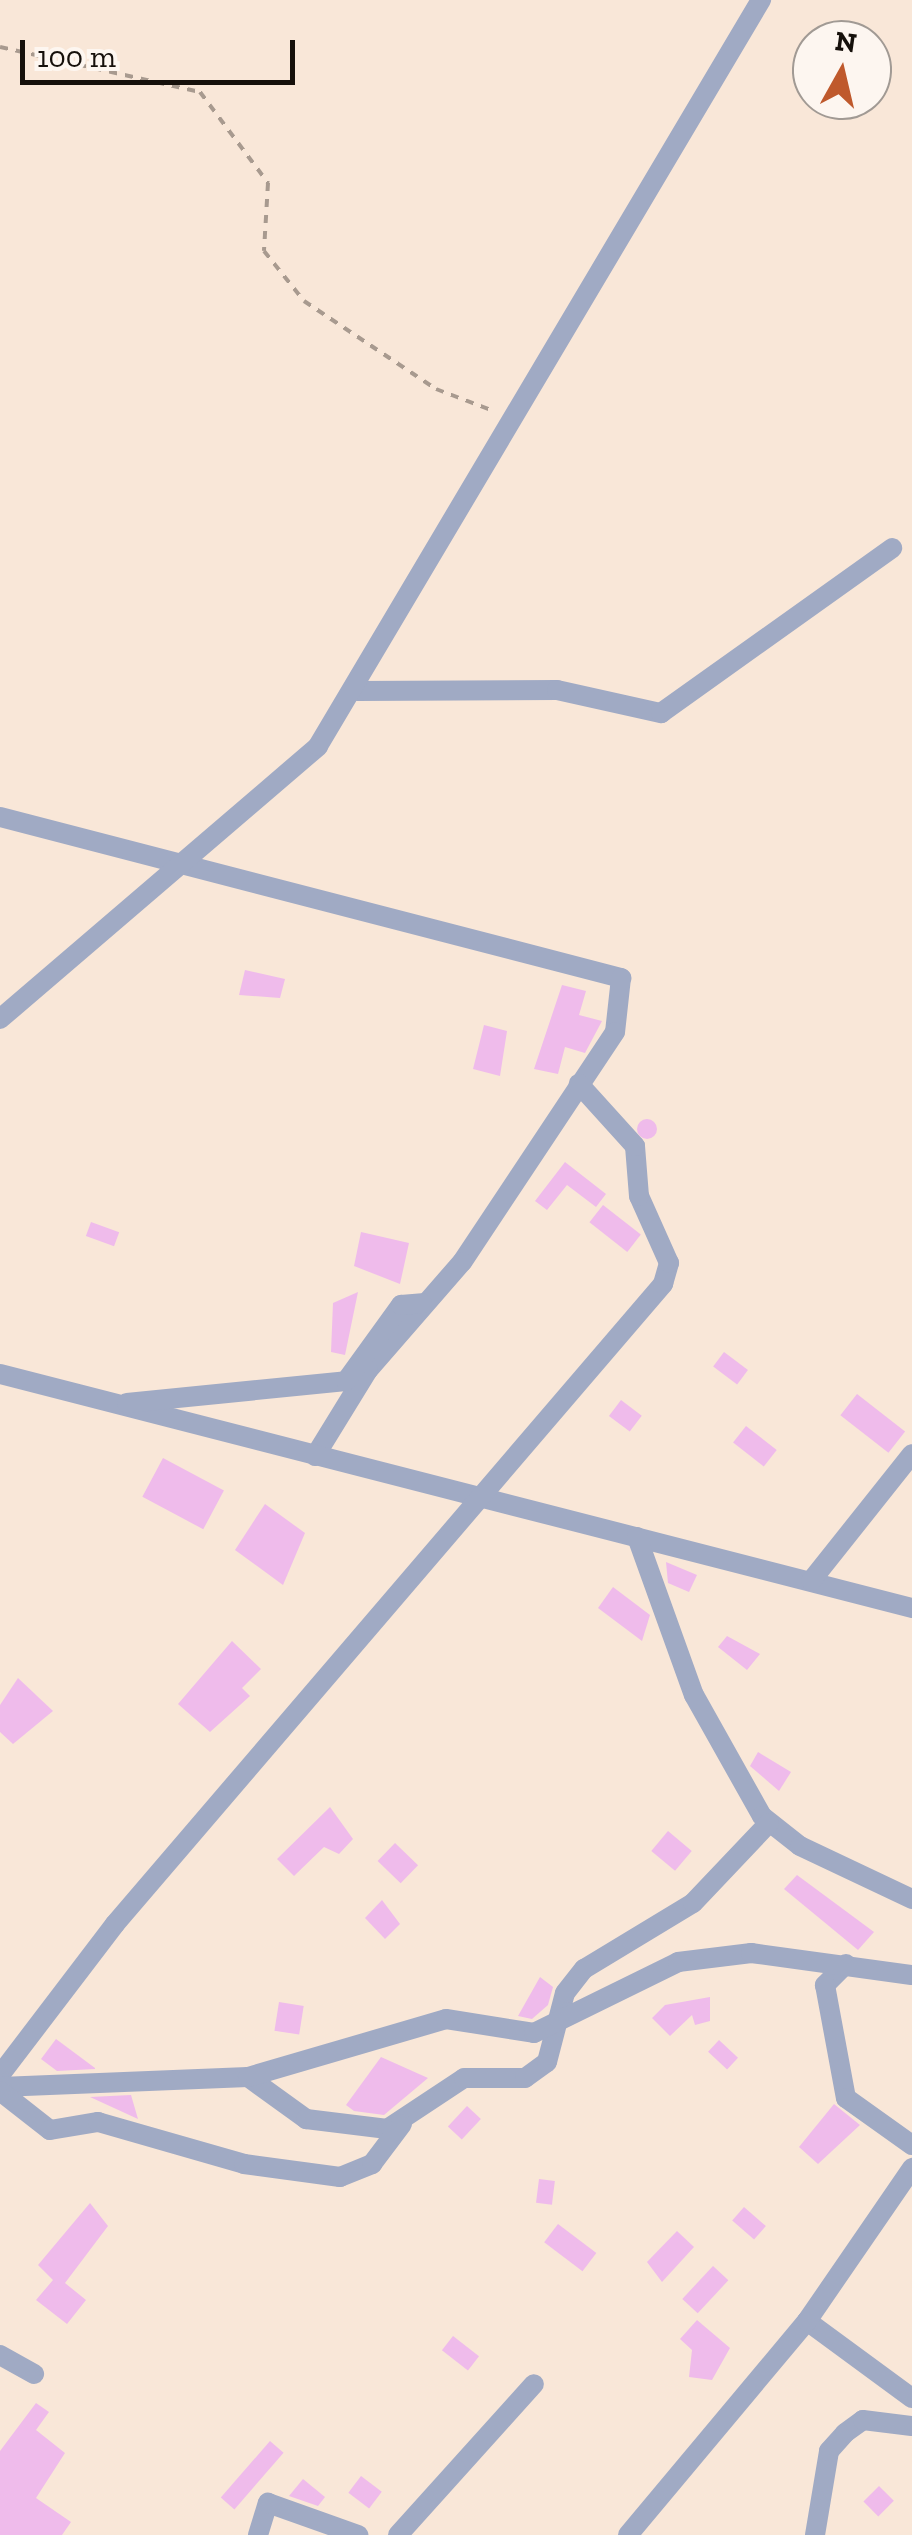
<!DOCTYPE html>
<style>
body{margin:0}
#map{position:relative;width:912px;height:2535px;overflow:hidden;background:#f9e7d8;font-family:"Zilla Slab",serif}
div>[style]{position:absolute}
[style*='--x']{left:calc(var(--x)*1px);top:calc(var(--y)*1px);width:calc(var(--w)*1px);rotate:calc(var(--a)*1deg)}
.building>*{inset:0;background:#efbbeb;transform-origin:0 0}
.round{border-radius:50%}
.path>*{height:4px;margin-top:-2px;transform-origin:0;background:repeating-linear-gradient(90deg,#a89a8f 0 8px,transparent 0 16px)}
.street>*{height:20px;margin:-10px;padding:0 10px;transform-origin:10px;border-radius:10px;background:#a0aac4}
span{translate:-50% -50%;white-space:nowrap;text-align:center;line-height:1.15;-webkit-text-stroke:10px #fdf6f0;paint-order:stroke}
.north{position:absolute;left:792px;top:20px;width:100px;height:100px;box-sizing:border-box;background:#fdf6f0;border:2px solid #a19a94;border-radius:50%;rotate:8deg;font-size:28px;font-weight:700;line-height:40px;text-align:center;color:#16100b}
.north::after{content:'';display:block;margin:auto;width:35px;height:45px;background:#bf592c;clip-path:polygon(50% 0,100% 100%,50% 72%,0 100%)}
.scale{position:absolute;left:20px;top:40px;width:275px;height:45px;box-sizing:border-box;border:5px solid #16100b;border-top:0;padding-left:12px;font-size:30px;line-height:35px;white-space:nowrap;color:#16100b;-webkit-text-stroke:8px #fdf6f0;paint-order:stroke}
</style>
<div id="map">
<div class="building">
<i style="clip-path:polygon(245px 970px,285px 979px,280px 998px,239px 995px)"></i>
<i style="clip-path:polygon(562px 985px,586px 991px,579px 1015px,602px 1021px,585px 1053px,565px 1047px,558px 1074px,534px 1069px)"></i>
<i style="clip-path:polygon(484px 1025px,507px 1031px,500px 1076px,473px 1069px)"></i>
<i class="round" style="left:637px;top:1119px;width:20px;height:20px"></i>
<i style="clip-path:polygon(565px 1162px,606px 1194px,596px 1207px,567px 1185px,547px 1210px,535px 1201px)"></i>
<i style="left:603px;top:1205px;width:48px;height:22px;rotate:38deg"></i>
<i style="left:91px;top:1222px;width:30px;height:15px;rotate:20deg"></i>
<i style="clip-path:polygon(361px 1232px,409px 1243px,400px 1284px,354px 1266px)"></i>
<i style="clip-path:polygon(358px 1292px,345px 1355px,331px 1352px,333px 1303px)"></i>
<i style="left:724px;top:1352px;width:30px;height:18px;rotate:37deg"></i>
<i style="left:857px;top:1394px;width:61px;height:27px;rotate:38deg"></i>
<i style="left:621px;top:1400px;width:26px;height:20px;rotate:37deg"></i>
<i style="left:746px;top:1426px;width:39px;height:21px;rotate:38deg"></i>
<i style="left:163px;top:1458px;width:69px;height:44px;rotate:28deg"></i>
<i style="clip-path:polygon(265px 1504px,305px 1533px,283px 1585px,235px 1550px)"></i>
<i style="clip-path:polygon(666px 1562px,697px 1575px,689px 1592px,668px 1583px)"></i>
<i style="clip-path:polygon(613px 1587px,650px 1615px,642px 1641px,598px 1608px)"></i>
<i style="clip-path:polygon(727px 1636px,760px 1654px,747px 1670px,718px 1647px)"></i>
<i style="clip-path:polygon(232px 1641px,261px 1669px,242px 1688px,250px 1696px,210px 1732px,178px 1704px)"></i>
<i style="clip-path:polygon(18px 1678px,53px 1711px,13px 1744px,0 1732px,0 1705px)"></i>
<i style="clip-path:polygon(758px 1752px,791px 1772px,779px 1791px,750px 1766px)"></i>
<i style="clip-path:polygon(330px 1807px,353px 1839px,339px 1854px,324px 1847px,294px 1876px,277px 1859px)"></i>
<i style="left:668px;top:1831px;width:31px;height:26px;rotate:40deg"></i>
<i style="left:395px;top:1843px;width:32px;height:25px;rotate:44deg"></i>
<i style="clip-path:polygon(797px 1875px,874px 1932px,858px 1950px,784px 1889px)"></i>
<i style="clip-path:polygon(382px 1900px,400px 1924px,385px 1939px,365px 1918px)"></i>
<i style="clip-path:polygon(540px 1977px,553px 1987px,548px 2005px,532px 2019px,518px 2016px)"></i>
<i style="clip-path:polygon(710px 1997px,710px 2021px,695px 2025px,692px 2015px,670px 2036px,652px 2018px,665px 2005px)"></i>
<i style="left:279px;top:2002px;width:25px;height:29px;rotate:9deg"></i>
<i style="clip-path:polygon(56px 2039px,95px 2068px,95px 2069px,57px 2071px,41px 2059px)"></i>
<i style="left:719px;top:2040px;width:26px;height:16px;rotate:43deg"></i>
<i style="clip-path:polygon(381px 2057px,428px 2078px,384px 2115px,354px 2111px,346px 2105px)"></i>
<i style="clip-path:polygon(131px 2095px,138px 2119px,90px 2097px)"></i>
<i style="clip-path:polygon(834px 2104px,860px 2125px,818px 2164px,799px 2147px)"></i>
<i style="left:467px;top:2106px;width:19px;height:28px;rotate:43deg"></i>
<i style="left:539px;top:2179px;width:16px;height:24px;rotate:7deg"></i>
<i style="clip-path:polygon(90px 2203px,108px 2226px,65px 2283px,86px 2300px,67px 2324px,36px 2300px,53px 2280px,38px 2265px)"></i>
<i style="left:744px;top:2207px;width:29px;height:18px;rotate:41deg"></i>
<i style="left:558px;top:2224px;width:48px;height:23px;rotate:37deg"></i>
<i style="clip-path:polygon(677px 2231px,694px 2247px,662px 2282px,647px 2262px)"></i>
<i style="left:713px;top:2266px;width:21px;height:45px;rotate:43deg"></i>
<i style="clip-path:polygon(697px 2320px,730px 2348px,712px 2380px,689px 2377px,692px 2350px,680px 2339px)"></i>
<i style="left:453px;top:2336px;width:33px;height:18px;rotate:38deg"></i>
<i style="clip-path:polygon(36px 2403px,49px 2412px,36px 2430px,65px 2453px,36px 2498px,71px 2522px,62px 2535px,0 2535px,0 2451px)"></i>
<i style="left:270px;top:2441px;width:18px;height:75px;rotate:41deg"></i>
<i style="left:361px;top:2476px;width:26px;height:21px;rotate:37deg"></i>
<i style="clip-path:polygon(303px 2479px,325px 2497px,318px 2506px,289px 2496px)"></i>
<i style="left:879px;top:2486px;width:21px;height:22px;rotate:45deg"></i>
</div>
<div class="path">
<i style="--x:0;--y:47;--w:205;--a:12.7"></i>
<i style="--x:200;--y:92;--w:114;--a:53.2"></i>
<i style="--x:268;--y:183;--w:68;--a:93.4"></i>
<i style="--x:264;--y:251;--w:64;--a:51.3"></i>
<i style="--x:304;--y:301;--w:159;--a:33.7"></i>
<i style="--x:436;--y:389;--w:62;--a:20.8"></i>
</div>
<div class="street">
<i style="--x:357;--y:691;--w:200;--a:-0.3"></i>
<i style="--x:557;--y:690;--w:107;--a:12.5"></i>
<i style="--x:661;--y:713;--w:284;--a:-35.5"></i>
<i style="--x:0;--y:817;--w:642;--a:14.53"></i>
<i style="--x:621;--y:978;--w:54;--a:96.3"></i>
<i style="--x:615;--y:1032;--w:276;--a:123.6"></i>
<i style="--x:462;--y:1262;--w:143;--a:131"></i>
<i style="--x:368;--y:1370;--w:101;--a:121.6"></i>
<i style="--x:0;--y:1019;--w:419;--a:-40.6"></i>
<i style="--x:318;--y:746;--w:868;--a:-59.3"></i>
<i style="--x:0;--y:1374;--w:942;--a:14.39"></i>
<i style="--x:127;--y:1403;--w:220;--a:-5.7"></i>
<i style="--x:346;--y:1381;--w:94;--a:-54.1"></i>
<i style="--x:401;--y:1305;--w:21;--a:-5"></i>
<i style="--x:637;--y:1537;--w:168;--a:70.2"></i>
<i style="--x:694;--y:1695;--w:139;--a:60.7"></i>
<i style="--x:762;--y:1816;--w:48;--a:38.3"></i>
<i style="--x:800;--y:1846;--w:124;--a:25.3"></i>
<i style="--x:811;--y:1581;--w:162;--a:-51.5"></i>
<i style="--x:846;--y:1964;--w:30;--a:135"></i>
<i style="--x:825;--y:1985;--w:115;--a:79.5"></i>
<i style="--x:846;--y:2098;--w:81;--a:35.5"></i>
<i style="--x:0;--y:2075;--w:190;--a:-52.7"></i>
<i style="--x:115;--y:1924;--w:843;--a:-49.43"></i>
<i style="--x:663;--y:1284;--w:22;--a:-74"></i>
<i style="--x:669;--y:1263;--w:73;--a:-114.1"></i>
<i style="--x:639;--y:1196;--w:50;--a:-94.6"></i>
<i style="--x:635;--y:1146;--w:84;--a:-132.1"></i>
<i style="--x:248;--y:2077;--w:72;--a:35.9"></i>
<i style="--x:306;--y:2119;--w:82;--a:7"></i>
<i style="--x:387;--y:2129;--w:92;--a:-33.5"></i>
<i style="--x:464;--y:2078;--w:61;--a:0"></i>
<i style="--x:525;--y:2078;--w:27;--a:-36"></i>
<i style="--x:547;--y:2062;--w:71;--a:-75.4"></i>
<i style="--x:565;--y:1993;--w:31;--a:-52"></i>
<i style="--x:584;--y:1969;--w:127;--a:-31.2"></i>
<i style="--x:693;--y:1903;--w:110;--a:-46.5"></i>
<i style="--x:0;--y:2087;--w:248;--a:-2.3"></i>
<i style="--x:248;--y:2077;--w:206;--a:-16.3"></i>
<i style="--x:446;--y:2019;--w:89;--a:9"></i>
<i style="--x:534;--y:2033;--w:161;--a:-26.2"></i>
<i style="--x:678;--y:1962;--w:74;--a:-7"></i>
<i style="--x:751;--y:1953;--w:162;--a:7.8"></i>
<i style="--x:0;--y:2091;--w:63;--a:38"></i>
<i style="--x:50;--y:2130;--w:49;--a:-9.5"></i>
<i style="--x:98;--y:2122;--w:152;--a:16"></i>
<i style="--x:244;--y:2164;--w:97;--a:7.7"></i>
<i style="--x:340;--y:2177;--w:35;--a:-22"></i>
<i style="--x:372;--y:2164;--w:50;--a:-53.1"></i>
<i style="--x:807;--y:2321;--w:130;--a:36.3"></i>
<i style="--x:0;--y:2355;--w:39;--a:29"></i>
<i style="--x:258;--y:2535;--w:34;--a:-73"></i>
<i style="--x:268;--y:2503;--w:96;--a:19.6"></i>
<i style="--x:398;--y:2535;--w:203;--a:-48"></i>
<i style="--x:628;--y:2535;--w:279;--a:-50.1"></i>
<i style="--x:807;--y:2321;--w:186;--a:-55.5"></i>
<i style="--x:815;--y:2535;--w:85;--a:-80.5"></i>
<i style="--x:829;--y:2451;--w:24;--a:-48"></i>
<i style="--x:845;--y:2433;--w:22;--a:-36"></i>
<i style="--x:863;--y:2420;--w:49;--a:7"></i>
</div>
<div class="north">N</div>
<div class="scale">100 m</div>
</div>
